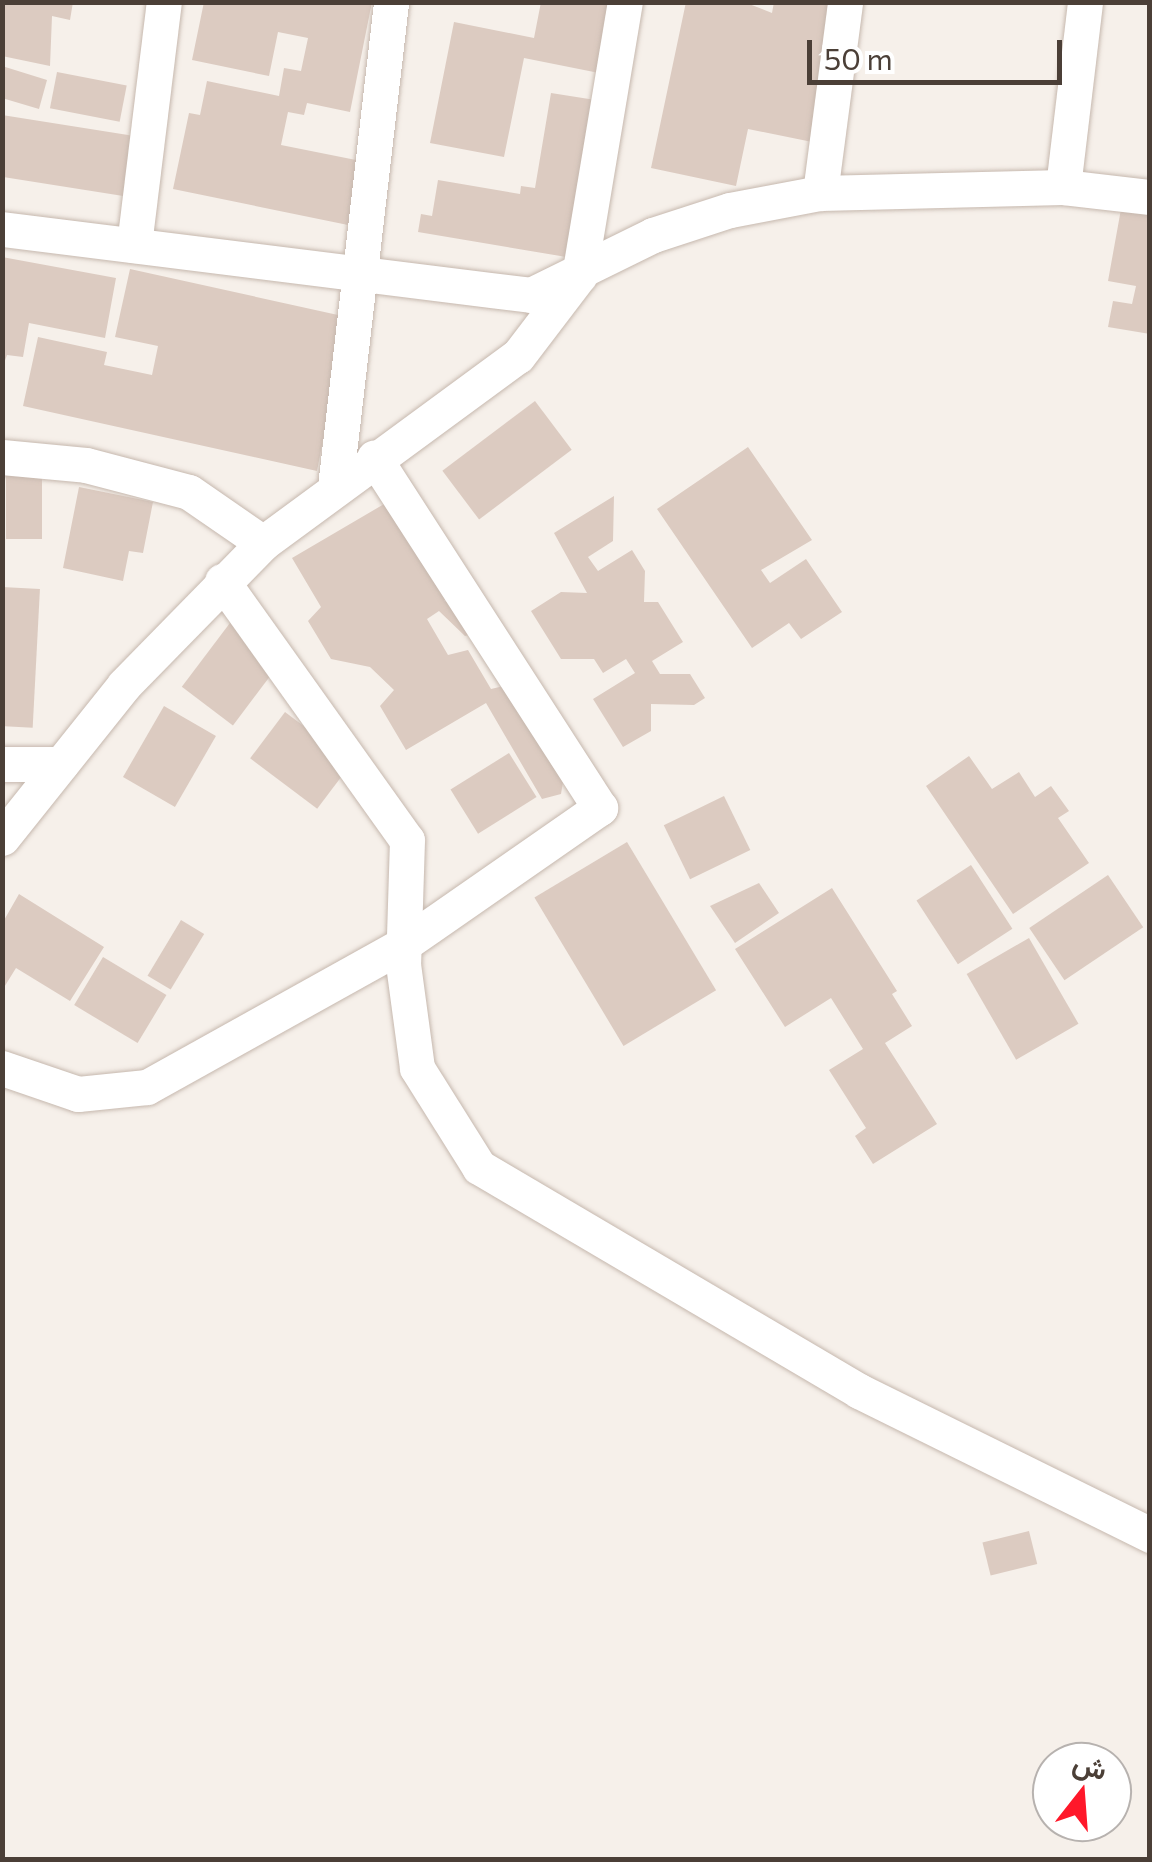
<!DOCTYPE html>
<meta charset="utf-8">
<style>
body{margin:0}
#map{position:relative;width:1152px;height:1862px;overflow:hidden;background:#f6f0ea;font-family:Commissioner,Vazirmatn,sans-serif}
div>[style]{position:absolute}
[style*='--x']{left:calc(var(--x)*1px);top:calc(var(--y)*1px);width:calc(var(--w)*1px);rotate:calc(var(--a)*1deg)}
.building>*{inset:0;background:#dccbc1;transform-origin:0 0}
.roads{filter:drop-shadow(0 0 2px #c6b8ae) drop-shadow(0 0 2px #c6b8ae)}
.minor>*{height:35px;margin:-17.5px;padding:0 17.5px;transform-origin:17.5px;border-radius:17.5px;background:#fff}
span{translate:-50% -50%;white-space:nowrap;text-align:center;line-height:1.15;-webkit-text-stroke:10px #fff;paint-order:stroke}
.frame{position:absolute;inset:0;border:5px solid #4b3f37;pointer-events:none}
.north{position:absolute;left:1032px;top:1742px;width:100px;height:100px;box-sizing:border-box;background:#fff;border:2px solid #b7b2af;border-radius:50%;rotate:17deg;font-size:28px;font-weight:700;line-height:40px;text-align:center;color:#4b3f37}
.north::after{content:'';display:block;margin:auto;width:35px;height:45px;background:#ff182a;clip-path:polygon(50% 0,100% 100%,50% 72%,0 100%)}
.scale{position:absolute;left:807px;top:40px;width:255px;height:45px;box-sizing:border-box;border:5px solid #4b3f37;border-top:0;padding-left:12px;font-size:30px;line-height:35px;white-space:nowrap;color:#4b3f37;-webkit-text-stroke:8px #fff;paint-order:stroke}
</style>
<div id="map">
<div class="building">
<i style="clip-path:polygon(2px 2px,73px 2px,70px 20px,52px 16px,50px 66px,2px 56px)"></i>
<i style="clip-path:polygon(204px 2px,372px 2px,350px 112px,307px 103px,304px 115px,288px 112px,281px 145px,361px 161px,348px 225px,173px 189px,189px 113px,200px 115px,207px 81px,279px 96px,284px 68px,301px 71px,308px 38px,278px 32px,269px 76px,192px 60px)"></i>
<i style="clip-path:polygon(541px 2px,623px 2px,609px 75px,524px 58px,504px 157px,430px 143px,454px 22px,534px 38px)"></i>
<i style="clip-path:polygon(686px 2px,744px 2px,772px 13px,774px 2px,851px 2px,822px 144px,748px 129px,736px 186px,651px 168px)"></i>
<i style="clip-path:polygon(2px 66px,47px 80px,39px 109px,2px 98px)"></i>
<i style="left:57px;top:72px;width:71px;height:37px;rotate:11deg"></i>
<i style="clip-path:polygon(551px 93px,608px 102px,590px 261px,418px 232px,421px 214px,432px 216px,438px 180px,520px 194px,521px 186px,535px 188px)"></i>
<i style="left:2px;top:115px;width:134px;height:61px;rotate:9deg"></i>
<i style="clip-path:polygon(1123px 198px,1150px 203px,1150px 334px,1108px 327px,1113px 301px,1132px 304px,1136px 286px,1108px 281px)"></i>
<i style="clip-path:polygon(2px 257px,116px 278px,105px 338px,29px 323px,23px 357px,7px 355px,2px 369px)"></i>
<i style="clip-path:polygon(130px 269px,347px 317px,317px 471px,23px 406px,38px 337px,107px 352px,104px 365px,152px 375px,158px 346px,115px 337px)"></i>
<i style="left:535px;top:401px;width:61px;height:116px;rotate:53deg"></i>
<i style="clip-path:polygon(748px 447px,812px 540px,761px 570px,770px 583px,806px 559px,842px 612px,801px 639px,789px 623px,752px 648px,657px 509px)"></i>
<i style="left:42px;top:473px;width:66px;height:36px;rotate:90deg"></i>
<i style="clip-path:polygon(79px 487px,153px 502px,143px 553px,129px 551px,123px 581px,63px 568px)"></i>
<i style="clip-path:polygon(408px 490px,460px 585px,444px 601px,478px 608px,483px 631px,465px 636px,439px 611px,427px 619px,448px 655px,468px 650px,491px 689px,528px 680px,566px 764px,561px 794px,542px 799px,486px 703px,406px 750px,380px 706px,394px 690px,370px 667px,331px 659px,308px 621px,321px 607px,292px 558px)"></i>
<i style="clip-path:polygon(614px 496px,613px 541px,588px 557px,598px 571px,632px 550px,645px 571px,644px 602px,658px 602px,683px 642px,652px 661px,660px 674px,690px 674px,705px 698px,694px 705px,651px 704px,651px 731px,623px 747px,593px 699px,635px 673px,626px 659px,603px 673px,594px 659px,561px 659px,531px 611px,561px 592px,587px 593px,554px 533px)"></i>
<i style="left:2px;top:587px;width:38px;height:139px;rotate:3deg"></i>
<i style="left:239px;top:611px;width:64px;height:95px;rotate:37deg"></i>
<i style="left:164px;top:706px;width:60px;height:82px;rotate:30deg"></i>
<i style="left:285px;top:712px;width:84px;height:58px;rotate:37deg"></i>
<i style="left:509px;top:753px;width:52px;height:69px;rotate:58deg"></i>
<i style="clip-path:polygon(969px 756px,992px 789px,1019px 772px,1035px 797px,1051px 786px,1069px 811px,1058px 818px,1089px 863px,1013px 914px,926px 786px)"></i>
<i style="left:724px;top:796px;width:60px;height:67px;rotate:64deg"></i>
<i style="left:627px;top:842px;width:173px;height:108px;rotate:59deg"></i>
<i style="left:971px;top:865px;width:76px;height:65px;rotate:57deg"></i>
<i style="left:1108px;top:875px;width:63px;height:95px;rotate:56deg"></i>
<i style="clip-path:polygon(759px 883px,779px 913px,735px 943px,710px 906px)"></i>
<i style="clip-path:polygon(832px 888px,897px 991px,892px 994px,912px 1026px,885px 1043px,937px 1124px,873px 1164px,855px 1136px,866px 1128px,829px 1070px,863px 1049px,831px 998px,785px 1027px,735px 949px)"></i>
<i style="clip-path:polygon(19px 894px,104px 947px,70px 1001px,16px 968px,3px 989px,3px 922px)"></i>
<i style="left:181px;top:920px;width:27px;height:65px;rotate:31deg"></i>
<i style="left:1029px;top:938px;width:99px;height:72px;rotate:60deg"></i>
<i style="left:103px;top:957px;width:74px;height:56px;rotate:31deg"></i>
<i style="left:1029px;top:1531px;width:34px;height:48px;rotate:76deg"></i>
</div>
<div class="roads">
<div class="minor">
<i style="--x:1063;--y:187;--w:186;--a:-83.2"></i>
<i style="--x:820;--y:193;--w:193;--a:-82.5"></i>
<i style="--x:2;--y:229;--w:533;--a:7.11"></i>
<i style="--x:531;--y:295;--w:136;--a:-26.2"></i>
<i style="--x:653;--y:235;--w:81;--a:-18"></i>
<i style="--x:730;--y:210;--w:92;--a:-10.7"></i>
<i style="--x:820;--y:193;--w:243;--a:-1.4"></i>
<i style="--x:1063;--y:187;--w:88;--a:6.6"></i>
<i style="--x:134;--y:245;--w:245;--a:-83"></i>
<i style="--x:2;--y:457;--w:84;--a:5.4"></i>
<i style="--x:86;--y:465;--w:106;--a:14.7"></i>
<i style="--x:189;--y:492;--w:90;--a:34.6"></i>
<i style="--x:263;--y:543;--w:316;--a:-36.3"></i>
<i style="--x:518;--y:356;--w:101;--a:-52.7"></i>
<i style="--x:579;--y:276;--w:278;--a:-80.5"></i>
<i style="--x:335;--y:487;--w:488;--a:-83.4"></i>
<i style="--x:222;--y:581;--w:318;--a:54.5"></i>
<i style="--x:407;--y:840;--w:124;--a:91.8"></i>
<i style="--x:403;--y:964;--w:105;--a:82.3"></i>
<i style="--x:417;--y:1068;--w:117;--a:57.9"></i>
<i style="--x:479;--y:1167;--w:441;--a:30.5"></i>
<i style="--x:859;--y:1391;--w:325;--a:26.3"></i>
<i style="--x:2;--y:764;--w:59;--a:0"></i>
<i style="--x:2;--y:838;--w:196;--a:-51.4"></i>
<i style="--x:124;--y:685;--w:199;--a:-45.6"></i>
<i style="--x:2;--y:1068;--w:80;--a:18.9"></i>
<i style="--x:78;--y:1094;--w:69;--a:-5.8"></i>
<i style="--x:147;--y:1087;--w:294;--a:-29.1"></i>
<i style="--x:404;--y:944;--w:239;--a:-34.8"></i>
<i style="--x:600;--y:808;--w:417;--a:-122.8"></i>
</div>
</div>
<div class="frame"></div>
<div class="north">ش</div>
<div class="scale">50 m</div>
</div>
